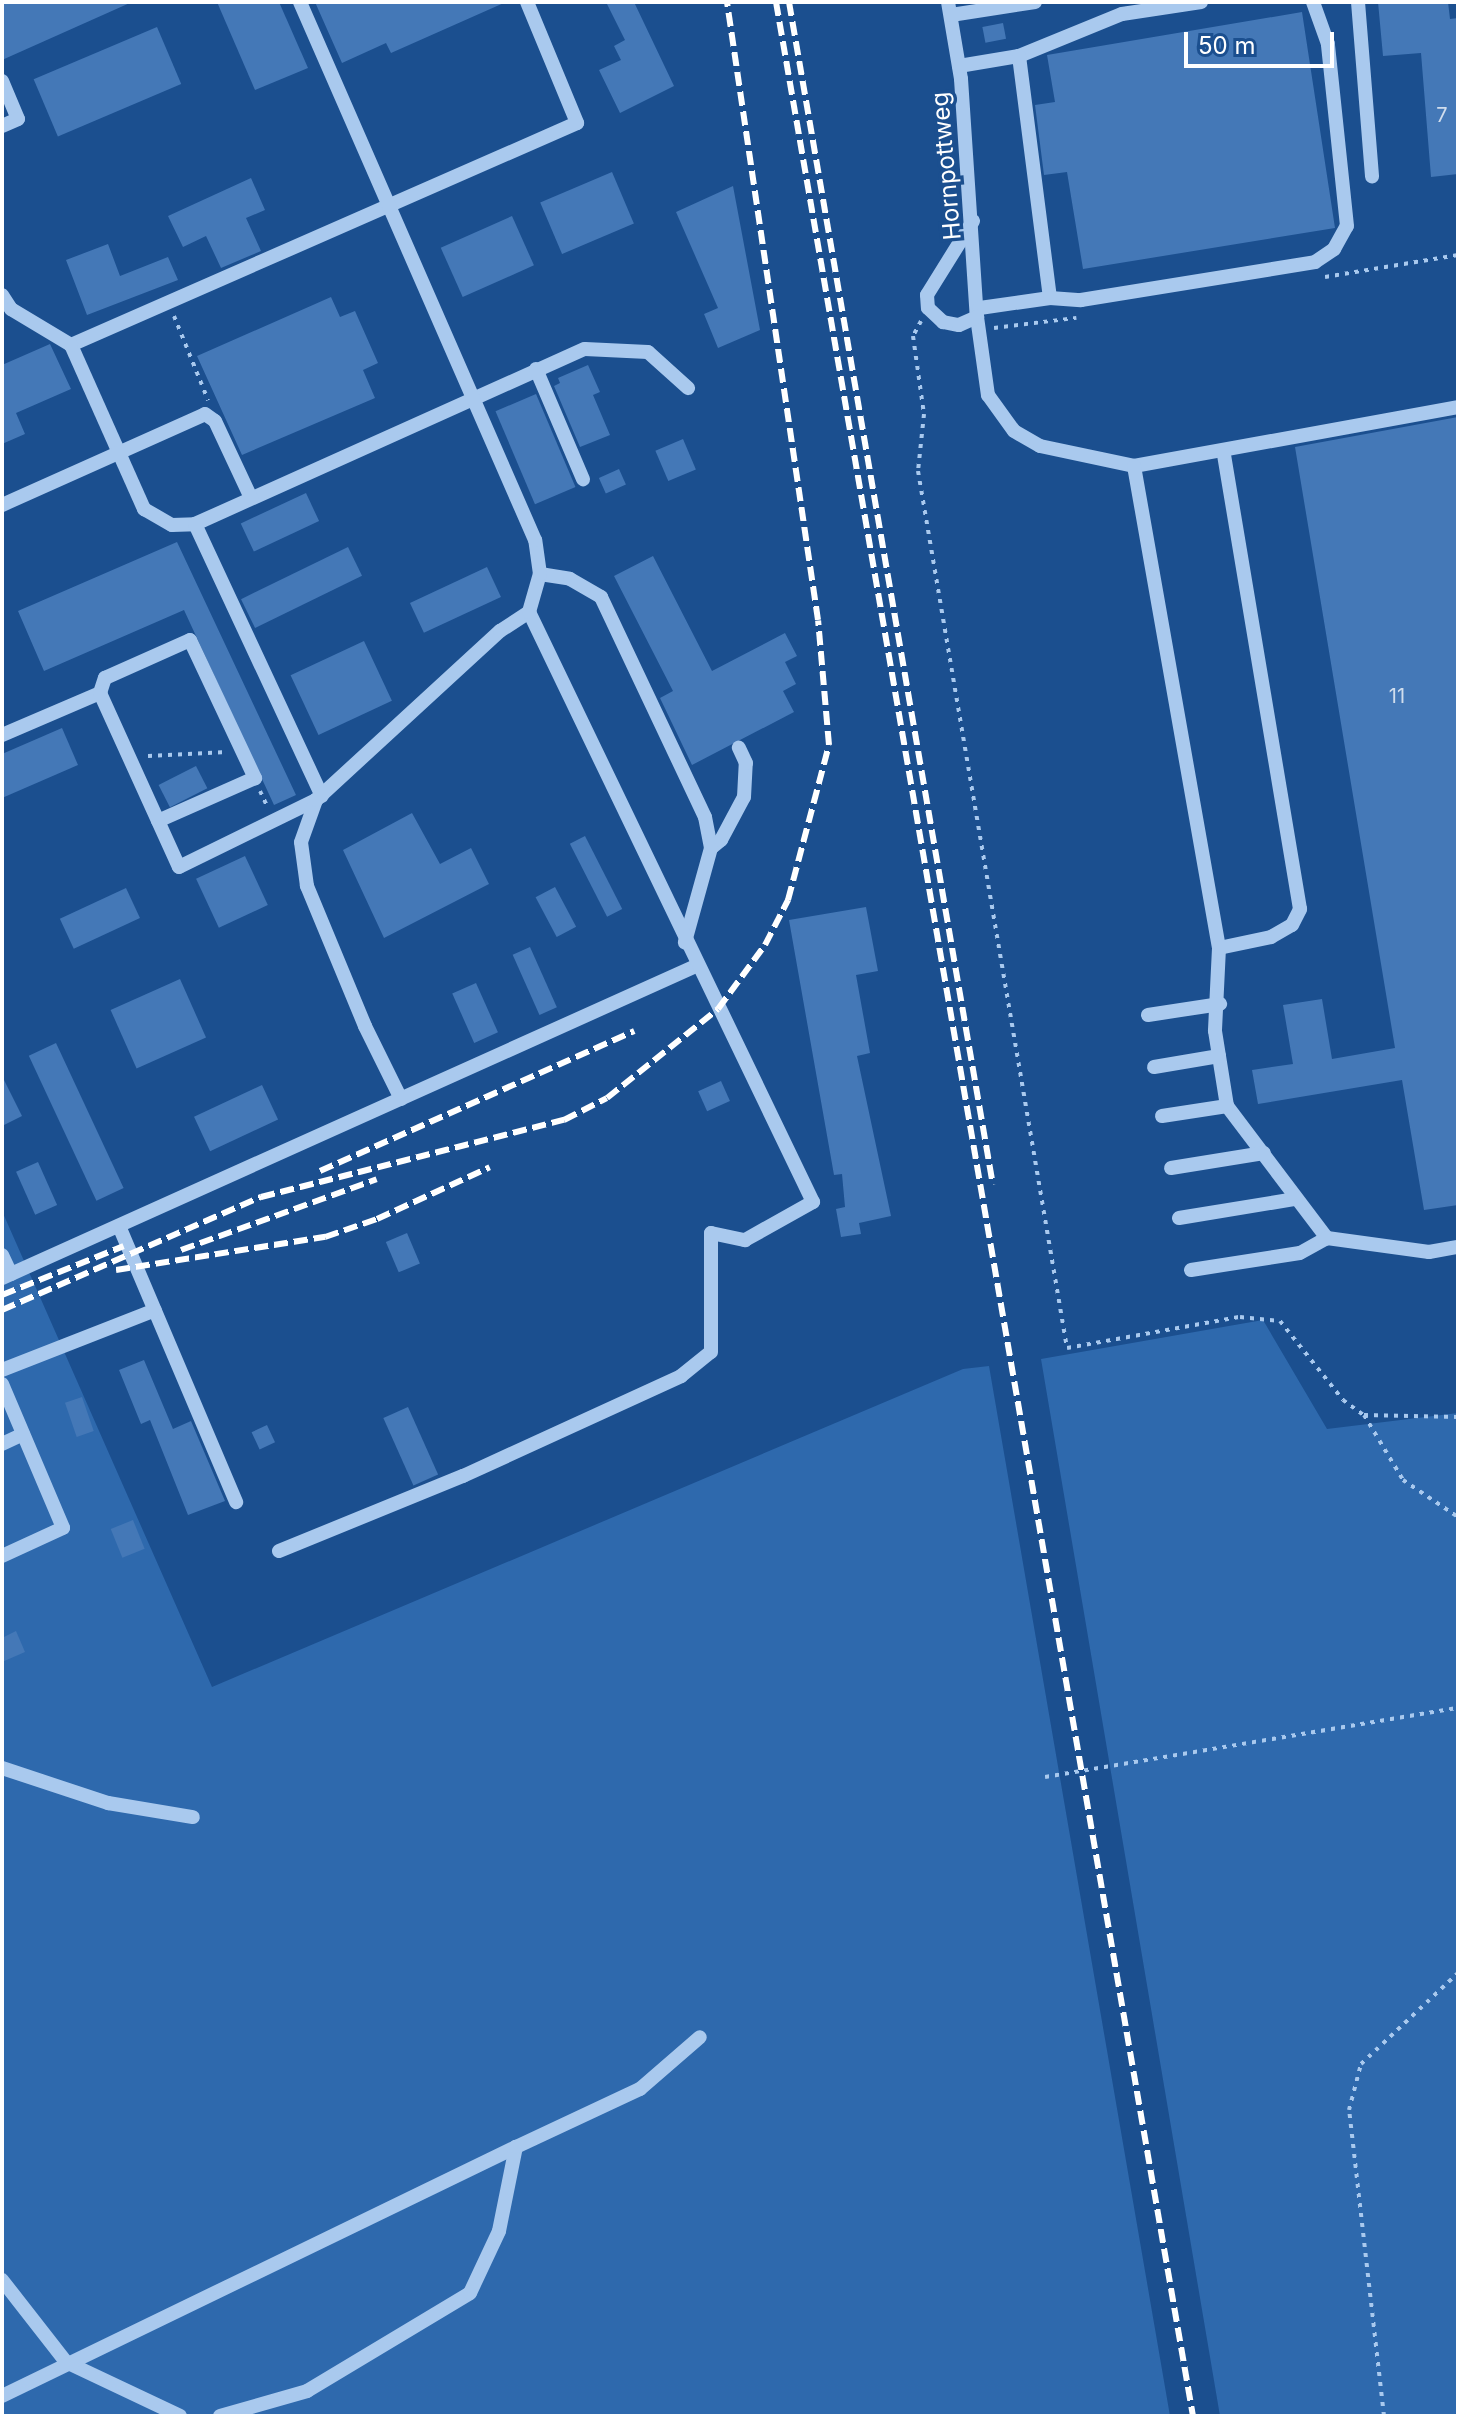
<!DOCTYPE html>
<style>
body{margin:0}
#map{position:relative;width:1460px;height:2418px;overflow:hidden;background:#1b4f8f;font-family:Inter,sans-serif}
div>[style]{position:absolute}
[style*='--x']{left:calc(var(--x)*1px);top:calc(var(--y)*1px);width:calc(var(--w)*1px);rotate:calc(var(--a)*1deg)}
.green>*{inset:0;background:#2e69ad}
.building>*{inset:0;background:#4478b7;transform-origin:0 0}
.path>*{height:4px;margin-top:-2px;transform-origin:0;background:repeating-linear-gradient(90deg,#a9c9ee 0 4px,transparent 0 10px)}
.minor>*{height:14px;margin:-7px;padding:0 7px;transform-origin:7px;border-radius:7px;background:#a9c9ee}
.rail>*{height:6px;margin-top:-3px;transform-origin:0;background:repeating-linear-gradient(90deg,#fff 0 14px,transparent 0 20px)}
span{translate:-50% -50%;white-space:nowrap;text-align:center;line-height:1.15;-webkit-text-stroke:7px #1b4f8f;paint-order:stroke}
.number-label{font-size:20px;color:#d0dded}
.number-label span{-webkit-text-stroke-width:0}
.street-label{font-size:24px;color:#fff}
.frame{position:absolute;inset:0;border:4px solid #fff;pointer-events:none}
.scale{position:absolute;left:1184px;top:32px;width:150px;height:36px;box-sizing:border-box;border:4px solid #fff;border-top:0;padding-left:10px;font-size:24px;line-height:28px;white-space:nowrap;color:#fff;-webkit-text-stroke:6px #1b4f8f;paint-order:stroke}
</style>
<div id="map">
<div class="green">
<i style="clip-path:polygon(2px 1211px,212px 1687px,963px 1369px,989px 1366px,1170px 2416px,2px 2416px)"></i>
<i style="clip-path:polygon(1263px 1320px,1327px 1429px,1458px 1413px,1458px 2416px,1220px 2416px,1041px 1359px)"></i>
</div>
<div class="building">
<i style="clip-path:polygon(2px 2px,132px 2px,2px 60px)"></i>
<i style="clip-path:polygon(217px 2px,279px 2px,308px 68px,255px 90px)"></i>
<i style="clip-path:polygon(315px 2px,506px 2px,391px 53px,386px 43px,342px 63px)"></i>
<i style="clip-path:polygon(606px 2px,634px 2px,674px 86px,620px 113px,599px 70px,621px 60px,614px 46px,625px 40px)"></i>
<i style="clip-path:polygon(1378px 2px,1448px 2px,1450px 19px,1458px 18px,1458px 174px,1431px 177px,1421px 53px,1383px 56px)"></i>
<i style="clip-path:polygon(1302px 12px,1335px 228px,1083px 269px,1067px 172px,1044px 175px,1035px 105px,1055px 102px,1047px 55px)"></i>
<i style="left:1003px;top:23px;width:16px;height:21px;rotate:79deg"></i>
<i style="left:157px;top:27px;width:62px;height:134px;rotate:67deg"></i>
<i style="left:612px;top:172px;width:56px;height:78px;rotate:67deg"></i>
<i style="clip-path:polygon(251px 178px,265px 210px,246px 218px,261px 251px,221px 268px,206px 236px,183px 247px,168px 216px)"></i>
<i style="clip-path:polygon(733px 186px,760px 330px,718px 348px,704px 314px,718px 308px,676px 212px)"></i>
<i style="left:512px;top:216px;width:54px;height:78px;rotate:66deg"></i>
<i style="clip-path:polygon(108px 244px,120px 276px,168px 257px,178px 280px,87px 315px,66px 260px)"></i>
<i style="clip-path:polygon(331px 297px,340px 317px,355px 311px,378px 363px,363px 370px,375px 398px,242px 455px,197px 356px)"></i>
<i style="clip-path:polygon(50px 344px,71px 389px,16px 413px,25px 434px,2px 444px,2px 365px)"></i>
<i style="clip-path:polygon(588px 365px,600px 392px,593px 395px,610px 435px,580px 447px,554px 386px,560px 383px,558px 378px)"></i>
<i style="left:536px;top:394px;width:101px;height:44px;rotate:67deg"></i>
<i style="clip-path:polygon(1458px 417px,1458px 1205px,1424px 1210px,1402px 1080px,1258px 1104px,1252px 1070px,1293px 1064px,1283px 1005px,1322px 999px,1332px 1059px,1395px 1048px,1295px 447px)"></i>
<i style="left:683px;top:439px;width:33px;height:30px;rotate:67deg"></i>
<i style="left:619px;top:469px;width:17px;height:22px;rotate:66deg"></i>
<i style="left:306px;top:493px;width:31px;height:72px;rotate:65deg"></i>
<i style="clip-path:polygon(177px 542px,296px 795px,274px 805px,184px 610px,44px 671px,18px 611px)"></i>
<i style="left:348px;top:547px;width:32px;height:119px;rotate:64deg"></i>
<i style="clip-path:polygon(653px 556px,712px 671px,785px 633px,797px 656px,785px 662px,796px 684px,783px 691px,794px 712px,692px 765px,660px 698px,673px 691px,614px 576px)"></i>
<i style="left:487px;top:567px;width:33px;height:85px;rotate:65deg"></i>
<i style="left:364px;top:641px;width:66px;height:81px;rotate:65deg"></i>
<i style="clip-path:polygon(62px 728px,78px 765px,2px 798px,2px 754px)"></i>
<i style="left:196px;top:766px;width:25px;height:42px;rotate:63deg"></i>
<i style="clip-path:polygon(412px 813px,440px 864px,471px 848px,489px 884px,384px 938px,343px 850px)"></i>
<i style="left:585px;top:836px;width:82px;height:17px;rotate:63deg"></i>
<i style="left:245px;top:856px;width:54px;height:54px;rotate:65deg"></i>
<i style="left:555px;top:887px;width:45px;height:22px;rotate:62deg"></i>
<i style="left:126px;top:888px;width:33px;height:73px;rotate:65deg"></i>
<i style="clip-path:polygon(866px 907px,878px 971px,856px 975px,870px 1053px,857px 1056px,891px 1216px,859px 1223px,861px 1234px,841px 1237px,836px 1209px,845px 1207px,842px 1174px,834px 1175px,789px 920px)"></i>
<i style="left:530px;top:947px;width:66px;height:19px;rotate:66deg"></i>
<i style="left:180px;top:979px;width:64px;height:76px;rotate:66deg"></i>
<i style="left:476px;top:983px;width:54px;height:26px;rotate:66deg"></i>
<i style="left:56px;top:1043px;width:160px;height:30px;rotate:65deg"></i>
<i style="clip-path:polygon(2px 1076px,22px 1116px,2px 1126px)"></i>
<i style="left:721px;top:1081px;width:22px;height:25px;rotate:66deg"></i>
<i style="left:262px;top:1085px;width:38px;height:75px;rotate:65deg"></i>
<i style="left:38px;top:1162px;width:47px;height:24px;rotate:66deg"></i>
<i style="left:407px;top:1233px;width:33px;height:23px;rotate:67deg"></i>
<i style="clip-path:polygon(144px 1360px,173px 1429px,191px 1421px,225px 1501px,188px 1515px,150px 1420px,141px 1424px,119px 1370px)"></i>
<i style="left:82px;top:1397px;width:36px;height:18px;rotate:71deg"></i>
<i style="left:408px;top:1407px;width:74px;height:27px;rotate:66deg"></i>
<i style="left:267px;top:1425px;width:19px;height:17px;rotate:65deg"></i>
<i style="left:133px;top:1520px;width:31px;height:24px;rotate:68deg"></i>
<i style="clip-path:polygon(16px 1631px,25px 1652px,2px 1662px,2px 1638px)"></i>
</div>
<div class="path">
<i style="--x:1325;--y:277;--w:135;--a:-9.4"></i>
<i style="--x:174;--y:316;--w:91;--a:68"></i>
<i style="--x:921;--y:321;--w:17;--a:118"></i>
<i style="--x:913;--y:336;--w:79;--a:82"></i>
<i style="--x:924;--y:414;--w:57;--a:96"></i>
<i style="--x:918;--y:471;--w:890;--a:80.36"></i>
<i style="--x:1067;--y:1348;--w:176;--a:-10.2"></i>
<i style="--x:1240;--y:1317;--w:40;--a:5.7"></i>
<i style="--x:1280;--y:1321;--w:101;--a:51.4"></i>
<i style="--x:1343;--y:1400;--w:26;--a:36"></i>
<i style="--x:1364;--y:1415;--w:76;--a:59"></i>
<i style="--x:1403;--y:1480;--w:66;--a:33.9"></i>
<i style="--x:994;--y:328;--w:83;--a:-7"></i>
<i style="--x:148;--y:756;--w:79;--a:-2.9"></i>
<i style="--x:260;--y:791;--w:19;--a:65"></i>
<i style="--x:1364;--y:1415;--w:94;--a:1.2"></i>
<i style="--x:1045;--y:1777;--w:419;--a:-9.5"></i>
<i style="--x:1384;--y:2416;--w:308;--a:-96.5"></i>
<i style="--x:1349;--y:2110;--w:48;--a:-75.4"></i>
<i style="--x:1361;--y:2064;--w:133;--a:-43.2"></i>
</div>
<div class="minor">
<i style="--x:527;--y:2;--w:131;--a:67.5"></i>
<i style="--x:577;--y:123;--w:553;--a:156.31"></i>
<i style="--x:71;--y:345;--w:180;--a:66"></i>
<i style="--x:144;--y:509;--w:32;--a:30"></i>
<i style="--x:172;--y:525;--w:23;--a:-2"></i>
<i style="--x:195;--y:524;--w:427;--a:-24.2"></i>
<i style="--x:585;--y:349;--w:63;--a:2.7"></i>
<i style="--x:648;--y:352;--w:54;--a:42"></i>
<i style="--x:948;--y:2;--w:78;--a:80.4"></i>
<i style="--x:961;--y:79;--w:239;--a:86.2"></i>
<i style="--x:977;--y:317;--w:79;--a:82"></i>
<i style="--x:988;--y:395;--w:44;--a:54.2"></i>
<i style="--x:1014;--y:431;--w:30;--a:30"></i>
<i style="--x:1040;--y:446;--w:96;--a:12"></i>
<i style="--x:1134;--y:466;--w:329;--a:-10.3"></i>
<i style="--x:1358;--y:2;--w:175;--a:85.4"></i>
<i style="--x:951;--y:15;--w:85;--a:-8.8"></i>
<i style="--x:1019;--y:56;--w:111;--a:-22.2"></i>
<i style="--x:1122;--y:14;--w:80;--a:-8.6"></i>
<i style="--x:959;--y:66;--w:61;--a:-9.5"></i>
<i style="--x:1019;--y:56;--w:244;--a:82.7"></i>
<i style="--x:1050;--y:298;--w:71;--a:171.9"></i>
<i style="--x:2;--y:81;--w:41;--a:67.2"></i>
<i style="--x:18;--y:119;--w:17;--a:156"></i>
<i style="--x:973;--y:221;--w:87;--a:121.9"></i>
<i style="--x:927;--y:295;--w:13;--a:86"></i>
<i style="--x:928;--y:308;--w:21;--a:43"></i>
<i style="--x:943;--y:322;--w:16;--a:11"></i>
<i style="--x:959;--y:325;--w:20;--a:-24"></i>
<i style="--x:2;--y:295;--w:17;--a:57"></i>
<i style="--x:11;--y:309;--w:70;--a:31"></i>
<i style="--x:1050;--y:298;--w:31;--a:4"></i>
<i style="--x:1081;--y:300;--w:237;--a:-9.2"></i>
<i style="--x:1315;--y:262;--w:23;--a:-34"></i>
<i style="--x:1334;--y:249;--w:26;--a:-61"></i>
<i style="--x:1347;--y:226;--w:183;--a:-96"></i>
<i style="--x:1328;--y:44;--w:45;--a:-109.7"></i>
<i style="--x:536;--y:369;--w:120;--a:66.9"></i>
<i style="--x:1134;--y:466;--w:489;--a:80"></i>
<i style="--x:1219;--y:948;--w:83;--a:92.8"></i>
<i style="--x:1215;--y:1031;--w:76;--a:80.9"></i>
<i style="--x:1227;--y:1106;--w:166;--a:52.9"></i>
<i style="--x:1327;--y:1238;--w:103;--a:7.8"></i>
<i style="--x:1429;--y:1252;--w:29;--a:-10"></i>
<i style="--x:2;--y:505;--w:222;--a:-24.1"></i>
<i style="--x:205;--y:414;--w:12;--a:35"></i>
<i style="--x:215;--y:421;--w:85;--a:64.9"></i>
<i style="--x:195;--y:524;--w:300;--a:65"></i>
<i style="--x:540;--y:574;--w:30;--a:9"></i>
<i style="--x:570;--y:579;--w:36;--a:30"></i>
<i style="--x:601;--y:597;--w:243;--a:64.7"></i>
<i style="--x:705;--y:817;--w:32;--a:79"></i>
<i style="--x:711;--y:848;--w:98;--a:105.5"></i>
<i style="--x:100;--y:693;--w:16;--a:-72"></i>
<i style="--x:105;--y:678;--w:93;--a:-24.1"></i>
<i style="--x:190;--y:640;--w:153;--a:64.8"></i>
<i style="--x:255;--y:778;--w:106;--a:156.1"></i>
<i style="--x:2;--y:735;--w:107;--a:-23.2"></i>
<i style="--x:100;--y:693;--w:191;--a:65.6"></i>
<i style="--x:179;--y:867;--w:153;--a:-26.1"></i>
<i style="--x:711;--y:848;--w:13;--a:-39"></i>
<i style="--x:721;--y:840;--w:49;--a:-61.9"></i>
<i style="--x:744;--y:797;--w:34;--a:-87"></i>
<i style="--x:746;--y:763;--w:17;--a:-115"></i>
<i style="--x:1219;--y:948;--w:53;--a:-11.9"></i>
<i style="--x:1271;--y:937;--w:24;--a:-30"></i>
<i style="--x:1292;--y:925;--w:18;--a:-63"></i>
<i style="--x:1300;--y:909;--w:465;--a:-99.5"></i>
<i style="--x:1148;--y:1015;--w:73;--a:-8.7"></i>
<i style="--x:1154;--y:1067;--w:66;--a:-9.6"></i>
<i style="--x:401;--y:1099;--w:81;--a:-116.3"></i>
<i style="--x:365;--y:1026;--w:152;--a:-112.5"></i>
<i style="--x:307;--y:886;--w:44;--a:-97.8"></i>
<i style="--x:301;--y:842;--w:45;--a:-70.3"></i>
<i style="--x:316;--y:800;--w:250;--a:-42.6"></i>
<i style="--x:500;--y:631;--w:35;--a:-33"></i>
<i style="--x:1162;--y:1116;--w:66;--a:-8.7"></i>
<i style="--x:1171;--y:1168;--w:94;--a:-9.2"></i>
<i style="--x:1179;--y:1218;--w:118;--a:-9.3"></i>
<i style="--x:119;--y:1226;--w:300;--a:67"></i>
<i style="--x:2;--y:1255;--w:21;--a:65"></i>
<i style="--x:1191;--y:1270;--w:110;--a:-8.9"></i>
<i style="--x:1300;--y:1253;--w:31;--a:-29"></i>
<i style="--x:2;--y:1278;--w:761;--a:-24.21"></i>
<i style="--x:2;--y:1370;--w:164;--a:-21.4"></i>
<i style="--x:2;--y:1384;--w:156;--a:67"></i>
<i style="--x:63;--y:1528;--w:67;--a:155.3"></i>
<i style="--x:2;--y:1444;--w:23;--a:-25"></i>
<i style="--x:279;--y:1551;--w:199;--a:-22.2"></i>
<i style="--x:463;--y:1476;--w:240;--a:-24.6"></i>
<i style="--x:681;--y:1376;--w:38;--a:-39"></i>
<i style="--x:711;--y:1352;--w:119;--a:-90"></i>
<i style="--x:711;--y:1233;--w:35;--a:12"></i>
<i style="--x:745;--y:1240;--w:78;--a:-29.2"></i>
<i style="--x:813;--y:1202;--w:655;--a:-115.7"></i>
<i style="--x:529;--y:612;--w:40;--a:-74"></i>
<i style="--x:540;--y:574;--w:34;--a:-98"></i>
<i style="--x:535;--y:540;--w:587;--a:-113.6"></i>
<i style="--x:2;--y:1768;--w:112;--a:18.3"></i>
<i style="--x:108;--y:1803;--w:86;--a:9.4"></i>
<i style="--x:2;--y:2280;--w:104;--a:52"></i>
<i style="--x:66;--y:2362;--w:126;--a:25.3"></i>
<i style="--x:2;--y:2396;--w:571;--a:-25.85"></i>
<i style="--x:220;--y:2416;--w:91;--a:-16"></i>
<i style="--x:307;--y:2391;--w:190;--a:-31"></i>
<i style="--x:470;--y:2293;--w:68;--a:-64.9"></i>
<i style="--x:499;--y:2231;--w:86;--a:-78.6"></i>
<i style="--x:516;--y:2147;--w:137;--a:-25.1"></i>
<i style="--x:640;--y:2089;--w:79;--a:-40.9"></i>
</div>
<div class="rail">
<i style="--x:776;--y:2;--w:2450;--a:80.2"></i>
<i style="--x:789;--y:2;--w:1200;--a:80.22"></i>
<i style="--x:320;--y:1171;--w:344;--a:-24"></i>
<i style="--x:181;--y:1250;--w:208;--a:-19.9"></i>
<i style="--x:116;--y:1270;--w:212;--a:-9"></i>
<i style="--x:325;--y:1237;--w:55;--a:-19.1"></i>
<i style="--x:377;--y:1219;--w:124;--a:-24.7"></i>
<i style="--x:2;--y:1295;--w:131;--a:-21.9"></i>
<i style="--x:2;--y:1310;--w:283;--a:-23.6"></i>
<i style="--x:261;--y:1197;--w:313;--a:-14.3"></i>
<i style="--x:564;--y:1120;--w:48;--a:-27.1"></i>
<i style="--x:607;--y:1098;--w:142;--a:-38.7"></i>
<i style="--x:718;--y:1009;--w:79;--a:-53.7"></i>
<i style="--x:765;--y:945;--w:51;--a:-62.9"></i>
<i style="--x:788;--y:900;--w:160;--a:-75.2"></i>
<i style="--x:829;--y:745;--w:125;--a:-95"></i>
<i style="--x:818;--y:620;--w:625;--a:-98.38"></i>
</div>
<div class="number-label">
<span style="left:1442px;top:115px">7</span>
<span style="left:1397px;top:696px">11</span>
</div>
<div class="street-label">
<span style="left:946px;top:166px;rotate:-95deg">Hornpottweg</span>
</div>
<div class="frame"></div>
<div class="scale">50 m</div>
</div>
